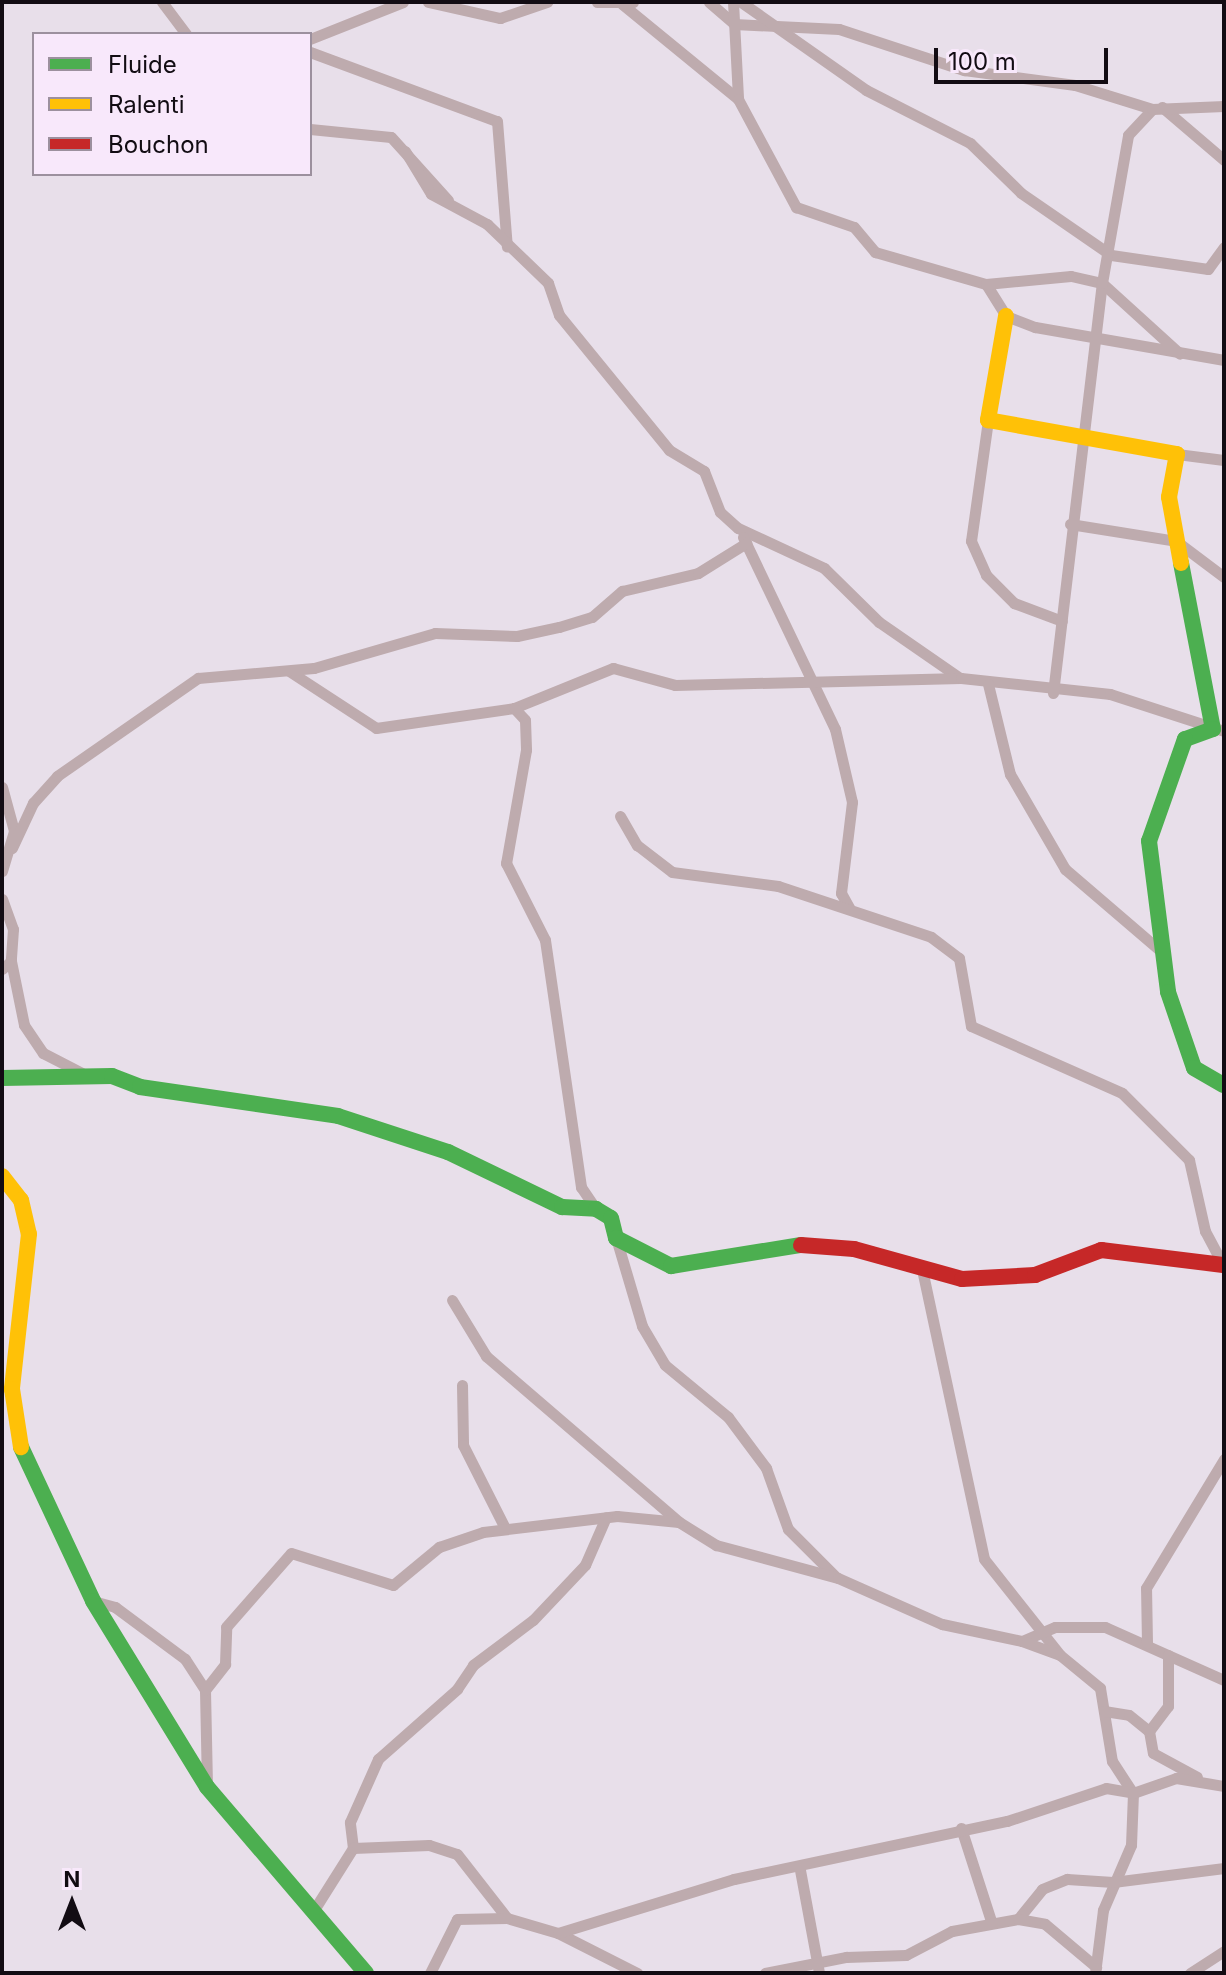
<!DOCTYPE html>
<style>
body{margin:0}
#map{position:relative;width:1226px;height:1975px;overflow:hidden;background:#e8dfea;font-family:Inter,sans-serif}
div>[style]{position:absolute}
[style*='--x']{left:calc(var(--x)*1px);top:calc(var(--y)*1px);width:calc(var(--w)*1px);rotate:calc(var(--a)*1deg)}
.street>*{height:11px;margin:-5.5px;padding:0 5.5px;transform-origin:5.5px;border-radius:5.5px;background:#beabae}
.fast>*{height:16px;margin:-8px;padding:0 8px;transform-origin:8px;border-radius:8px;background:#4caf50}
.slow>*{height:16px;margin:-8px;padding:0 8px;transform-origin:8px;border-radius:8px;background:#ffc107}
.jam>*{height:16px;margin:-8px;padding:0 8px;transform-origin:8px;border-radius:8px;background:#c62828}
span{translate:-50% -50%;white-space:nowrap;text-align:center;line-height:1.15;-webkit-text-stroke:7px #f8e8fb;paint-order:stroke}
.frame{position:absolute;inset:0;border:4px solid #120c13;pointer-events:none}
.legend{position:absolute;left:32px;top:32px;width:280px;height:144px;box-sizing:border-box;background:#f8e8fb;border:2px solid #9c909e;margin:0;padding:10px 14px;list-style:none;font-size:24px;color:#120c13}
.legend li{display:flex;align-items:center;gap:16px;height:40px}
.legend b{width:40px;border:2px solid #9c909e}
.north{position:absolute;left:32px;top:1863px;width:80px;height:80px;-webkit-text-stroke:6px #f8e8fb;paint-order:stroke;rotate:0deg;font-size:22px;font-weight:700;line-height:32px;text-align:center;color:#120c13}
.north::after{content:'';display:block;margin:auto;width:28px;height:36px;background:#120c13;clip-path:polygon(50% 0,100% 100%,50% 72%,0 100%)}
.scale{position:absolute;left:934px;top:48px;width:174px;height:36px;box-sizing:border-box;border:4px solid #120c13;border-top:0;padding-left:10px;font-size:24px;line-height:28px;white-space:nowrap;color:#120c13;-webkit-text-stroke:6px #f8e8fb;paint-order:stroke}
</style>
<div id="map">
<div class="street">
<i style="--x:162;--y:2;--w:40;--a:53"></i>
<i style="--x:428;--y:2;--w:74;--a:12.5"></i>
<i style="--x:500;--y:18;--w:50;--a:-18.8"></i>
<i style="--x:597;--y:2;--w:36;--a:0"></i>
<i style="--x:709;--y:2;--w:33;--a:41"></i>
<i style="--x:734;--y:24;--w:105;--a:2.7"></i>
<i style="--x:839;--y:29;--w:132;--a:18.2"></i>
<i style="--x:964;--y:70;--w:112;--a:7.7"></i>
<i style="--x:1075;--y:85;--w:81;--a:17.3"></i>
<i style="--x:733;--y:2;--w:97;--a:87"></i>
<i style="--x:741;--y:2;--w:153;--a:35.1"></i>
<i style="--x:866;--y:90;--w:117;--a:27"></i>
<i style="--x:970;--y:143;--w:71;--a:44.4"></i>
<i style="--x:1021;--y:193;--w:109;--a:34.6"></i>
<i style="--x:1111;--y:255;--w:98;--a:8.2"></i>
<i style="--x:1208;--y:269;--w:27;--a:-54"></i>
<i style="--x:622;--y:4;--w:150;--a:39.3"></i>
<i style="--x:738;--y:99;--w:123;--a:61.8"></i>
<i style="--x:796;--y:207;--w:61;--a:19"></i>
<i style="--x:854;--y:227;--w:33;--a:50"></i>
<i style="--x:875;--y:252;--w:116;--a:16.1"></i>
<i style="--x:986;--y:284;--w:38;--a:58"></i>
<i style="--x:1006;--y:316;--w:31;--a:21"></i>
<i style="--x:1035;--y:327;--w:192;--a:9.9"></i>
<i style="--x:310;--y:39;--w:100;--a:-21.7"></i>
<i style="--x:310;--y:52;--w:199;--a:20.3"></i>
<i style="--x:497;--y:121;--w:126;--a:85.5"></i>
<i style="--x:1162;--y:107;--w:82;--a:40.5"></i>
<i style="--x:310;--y:129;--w:81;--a:5.6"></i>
<i style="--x:391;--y:137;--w:85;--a:47.9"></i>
<i style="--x:405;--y:151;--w:50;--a:58.8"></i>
<i style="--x:431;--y:194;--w:64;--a:28.2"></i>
<i style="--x:487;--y:224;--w:85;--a:44"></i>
<i style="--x:548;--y:283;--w:34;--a:71"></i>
<i style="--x:559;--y:315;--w:174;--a:50.8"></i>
<i style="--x:669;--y:450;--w:41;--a:31"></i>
<i style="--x:704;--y:471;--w:44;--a:68.7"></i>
<i style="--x:720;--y:512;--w:24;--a:42"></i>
<i style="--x:738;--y:528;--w:95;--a:24.9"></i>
<i style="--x:824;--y:568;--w:77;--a:44.5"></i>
<i style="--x:879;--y:622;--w:98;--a:34.7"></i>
<i style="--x:986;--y:284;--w:85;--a:-5.4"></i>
<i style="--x:1071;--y:276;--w:32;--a:13"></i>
<i style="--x:1102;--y:283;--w:105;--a:42.3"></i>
<i style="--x:988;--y:420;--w:122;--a:98"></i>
<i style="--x:971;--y:541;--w:37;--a:66"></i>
<i style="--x:986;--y:575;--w:40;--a:45"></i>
<i style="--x:1014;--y:603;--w:51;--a:20.6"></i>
<i style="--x:1177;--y:454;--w:47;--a:7.3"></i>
<i style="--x:1070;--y:524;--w:107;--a:9.1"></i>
<i style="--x:1176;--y:541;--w:60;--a:36.9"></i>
<i style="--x:743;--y:537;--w:213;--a:64.4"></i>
<i style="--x:835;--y:729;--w:75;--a:76.9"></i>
<i style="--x:852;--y:802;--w:92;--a:96.9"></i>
<i style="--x:841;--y:893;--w:18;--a:61"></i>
<i style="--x:289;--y:671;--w:104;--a:33.2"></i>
<i style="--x:376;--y:728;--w:139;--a:-8.2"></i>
<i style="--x:514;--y:708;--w:107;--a:-22"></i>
<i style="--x:613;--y:668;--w:64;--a:15.3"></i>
<i style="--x:675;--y:685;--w:286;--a:-1.4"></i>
<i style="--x:961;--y:678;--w:150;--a:6.1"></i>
<i style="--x:1110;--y:694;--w:120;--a:18"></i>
<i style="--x:988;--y:684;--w:93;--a:76.3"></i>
<i style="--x:1010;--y:774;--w:110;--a:59.9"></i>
<i style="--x:1065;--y:869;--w:130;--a:40.6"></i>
<i style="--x:1053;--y:693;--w:413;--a:-83.2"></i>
<i style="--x:1102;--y:283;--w:150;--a:-80"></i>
<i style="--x:1128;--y:135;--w:35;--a:-47"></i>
<i style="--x:1152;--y:109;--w:72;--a:-2.4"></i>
<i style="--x:514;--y:708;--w:16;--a:47"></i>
<i style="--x:525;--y:720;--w:30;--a:88"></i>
<i style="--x:526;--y:750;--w:115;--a:100"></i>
<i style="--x:506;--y:863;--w:86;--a:63.1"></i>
<i style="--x:545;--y:940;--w:250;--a:81.7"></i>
<i style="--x:581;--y:1187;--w:27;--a:56"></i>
<i style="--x:2;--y:787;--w:46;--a:74.7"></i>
<i style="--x:14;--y:831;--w:42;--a:106.7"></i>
<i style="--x:620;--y:816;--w:34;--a:60"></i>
<i style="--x:637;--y:845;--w:44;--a:37.6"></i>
<i style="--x:672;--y:872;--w:107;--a:7.5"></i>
<i style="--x:778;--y:886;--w:161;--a:18.4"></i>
<i style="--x:931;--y:937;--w:35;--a:37"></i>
<i style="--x:959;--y:958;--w:69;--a:80"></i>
<i style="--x:971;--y:1026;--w:165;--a:23.9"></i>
<i style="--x:1122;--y:1093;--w:95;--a:45"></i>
<i style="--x:1189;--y:1160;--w:73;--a:77.3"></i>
<i style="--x:1205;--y:1231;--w:38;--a:62"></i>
<i style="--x:12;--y:848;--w:50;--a:-65"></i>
<i style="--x:33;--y:803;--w:36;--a:-48"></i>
<i style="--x:57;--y:776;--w:172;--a:-34.8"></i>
<i style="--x:198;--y:678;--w:116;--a:-4.9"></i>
<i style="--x:314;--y:668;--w:126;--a:-16.1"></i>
<i style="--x:435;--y:633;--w:82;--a:2.1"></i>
<i style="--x:517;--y:636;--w:43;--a:-12.1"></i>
<i style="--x:559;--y:627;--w:34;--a:-17"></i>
<i style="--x:592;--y:617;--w:40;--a:-41"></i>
<i style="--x:622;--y:591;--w:78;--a:-13.3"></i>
<i style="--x:698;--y:573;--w:57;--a:-32"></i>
<i style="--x:2;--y:899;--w:32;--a:70"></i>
<i style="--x:13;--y:929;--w:32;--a:94"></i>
<i style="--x:11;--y:961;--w:12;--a:138"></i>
<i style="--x:11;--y:961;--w:65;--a:78.5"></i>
<i style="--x:24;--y:1025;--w:34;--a:56"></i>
<i style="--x:43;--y:1053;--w:44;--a:27.1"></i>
<i style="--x:616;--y:1238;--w:92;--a:73.5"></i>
<i style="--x:642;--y:1326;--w:45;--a:59.5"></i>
<i style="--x:665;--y:1365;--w:82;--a:39.5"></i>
<i style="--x:728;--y:1417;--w:64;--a:53.3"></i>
<i style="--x:766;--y:1468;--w:65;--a:70.2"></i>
<i style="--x:788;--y:1529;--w:68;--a:45"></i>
<i style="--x:923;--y:1274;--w:291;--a:77.9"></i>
<i style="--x:984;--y:1559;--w:122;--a:51.6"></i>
<i style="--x:452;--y:1300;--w:66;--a:58.7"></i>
<i style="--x:486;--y:1356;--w:255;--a:40.7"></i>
<i style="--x:679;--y:1522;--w:44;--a:31.9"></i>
<i style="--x:716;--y:1545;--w:126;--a:15.1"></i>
<i style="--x:838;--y:1578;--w:114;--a:23.9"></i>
<i style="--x:942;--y:1624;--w:82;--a:12"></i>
<i style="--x:1022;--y:1641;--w:36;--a:-23"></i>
<i style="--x:1055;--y:1627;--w:50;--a:0"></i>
<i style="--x:1105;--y:1627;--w:130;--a:24"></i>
<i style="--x:462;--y:1385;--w:60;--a:89"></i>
<i style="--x:463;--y:1445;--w:93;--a:63.2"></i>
<i style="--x:93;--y:1601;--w:23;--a:15"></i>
<i style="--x:115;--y:1607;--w:87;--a:36.6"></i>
<i style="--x:185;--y:1659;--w:37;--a:57"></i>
<i style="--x:205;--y:1690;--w:92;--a:88.8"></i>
<i style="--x:1022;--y:1641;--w:40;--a:20.2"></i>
<i style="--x:1060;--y:1655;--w:52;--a:39.5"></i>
<i style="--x:1100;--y:1688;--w:74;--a:80.7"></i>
<i style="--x:1112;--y:1761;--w:38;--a:57"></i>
<i style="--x:1133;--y:1793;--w:52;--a:92.2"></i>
<i style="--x:1131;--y:1845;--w:71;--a:113.3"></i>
<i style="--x:1103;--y:1910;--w:64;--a:97.2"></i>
<i style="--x:1147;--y:1643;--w:55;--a:-91"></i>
<i style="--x:1146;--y:1588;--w:151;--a:-58.8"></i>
<i style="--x:1168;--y:1655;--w:51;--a:90"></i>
<i style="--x:1168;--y:1706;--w:31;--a:127"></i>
<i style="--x:1149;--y:1731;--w:22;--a:80"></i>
<i style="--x:1153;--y:1753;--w:50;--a:28.6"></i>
<i style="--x:205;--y:1690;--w:33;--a:-52"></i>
<i style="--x:225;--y:1664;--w:37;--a:-88"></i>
<i style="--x:226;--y:1627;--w:98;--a:-48.7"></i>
<i style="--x:291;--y:1553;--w:107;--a:17.4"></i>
<i style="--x:393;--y:1585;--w:60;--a:-39.6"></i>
<i style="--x:439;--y:1547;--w:46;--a:-18.8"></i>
<i style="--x:483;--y:1532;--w:135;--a:-6.8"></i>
<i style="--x:617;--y:1516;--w:62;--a:5.5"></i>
<i style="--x:1104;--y:1711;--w:25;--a:9"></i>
<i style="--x:1129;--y:1715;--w:26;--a:39"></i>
<i style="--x:961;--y:1828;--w:98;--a:72.1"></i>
<i style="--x:353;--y:1848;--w:26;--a:-97"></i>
<i style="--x:350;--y:1822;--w:69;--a:-66"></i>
<i style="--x:378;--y:1759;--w:106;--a:-41.5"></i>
<i style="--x:457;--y:1689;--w:29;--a:-56"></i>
<i style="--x:473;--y:1665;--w:75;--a:-36.9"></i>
<i style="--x:533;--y:1620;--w:76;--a:-46.6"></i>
<i style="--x:585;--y:1565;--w:52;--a:-66.4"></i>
<i style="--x:800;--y:1870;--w:105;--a:79.5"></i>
<i style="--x:312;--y:1913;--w:77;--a:-57.8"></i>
<i style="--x:353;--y:1848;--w:76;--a:-2.3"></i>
<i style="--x:429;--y:1845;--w:29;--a:18"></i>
<i style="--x:457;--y:1854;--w:81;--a:52"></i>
<i style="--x:507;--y:1918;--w:53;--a:16.4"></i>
<i style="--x:558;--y:1933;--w:89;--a:26.9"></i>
<i style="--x:1018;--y:1919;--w:38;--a:-51"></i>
<i style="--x:1042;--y:1889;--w:27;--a:-22"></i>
<i style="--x:1067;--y:1879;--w:46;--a:3.7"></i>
<i style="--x:1113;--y:1882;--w:112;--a:-7.2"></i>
<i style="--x:558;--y:1933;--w:184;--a:-17.1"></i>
<i style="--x:734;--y:1879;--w:279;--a:-12"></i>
<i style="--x:1007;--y:1821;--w:104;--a:-18.4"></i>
<i style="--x:1106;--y:1788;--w:27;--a:10"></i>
<i style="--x:1133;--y:1793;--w:46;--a:-19.2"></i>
<i style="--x:1176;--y:1778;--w:49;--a:9.5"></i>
<i style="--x:430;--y:1973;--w:60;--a:-63.4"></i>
<i style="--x:457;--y:1919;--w:50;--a:-1.1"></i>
<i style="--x:765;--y:1973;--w:83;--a:-11.2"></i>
<i style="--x:846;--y:1957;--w:60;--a:-1.9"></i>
<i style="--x:906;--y:1955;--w:52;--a:-27.6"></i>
<i style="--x:952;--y:1931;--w:67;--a:-10.3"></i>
<i style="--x:1018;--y:1919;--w:27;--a:10"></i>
<i style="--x:1045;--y:1924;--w:67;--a:40.1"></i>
<i style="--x:1190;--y:1973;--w:40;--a:-32.9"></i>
</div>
<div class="fast">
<i style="--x:1181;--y:563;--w:169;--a:79.1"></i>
<i style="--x:1213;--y:729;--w:30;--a:160"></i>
<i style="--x:1185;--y:739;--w:108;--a:109.4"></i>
<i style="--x:1149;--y:841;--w:152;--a:82.8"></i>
<i style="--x:1168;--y:992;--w:80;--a:71.1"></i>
<i style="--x:1194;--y:1068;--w:34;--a:30"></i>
<i style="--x:2;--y:1078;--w:110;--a:-1"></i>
<i style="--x:112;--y:1076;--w:30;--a:21"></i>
<i style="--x:140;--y:1087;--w:200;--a:8.3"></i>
<i style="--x:338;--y:1116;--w:116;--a:18.1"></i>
<i style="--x:448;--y:1152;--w:127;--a:25.8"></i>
<i style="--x:562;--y:1207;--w:34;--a:3"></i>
<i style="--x:596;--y:1209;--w:17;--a:31"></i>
<i style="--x:611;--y:1218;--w:21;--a:76"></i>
<i style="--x:616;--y:1238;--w:62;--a:27"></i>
<i style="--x:671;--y:1266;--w:132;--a:-9.2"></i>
<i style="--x:21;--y:1447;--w:170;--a:64.9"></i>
<i style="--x:93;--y:1601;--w:218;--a:58.5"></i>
<i style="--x:207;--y:1787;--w:245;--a:49.5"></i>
</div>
<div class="slow">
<i style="--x:1006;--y:316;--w:106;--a:99.8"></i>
<i style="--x:988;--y:420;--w:192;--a:10.2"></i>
<i style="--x:1177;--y:454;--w:44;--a:100.5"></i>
<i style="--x:1169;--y:497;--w:67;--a:79.7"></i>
<i style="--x:2;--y:1176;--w:31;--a:52"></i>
<i style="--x:21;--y:1200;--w:35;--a:77"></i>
<i style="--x:29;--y:1234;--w:156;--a:96.3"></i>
<i style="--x:12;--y:1389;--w:59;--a:81.2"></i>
</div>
<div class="jam">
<i style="--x:801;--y:1245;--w:53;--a:4.3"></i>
<i style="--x:854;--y:1249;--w:112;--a:15.5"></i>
<i style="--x:962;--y:1279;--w:73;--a:-3.1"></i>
<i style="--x:1035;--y:1275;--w:71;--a:-20.7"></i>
<i style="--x:1101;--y:1250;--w:123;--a:7"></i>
</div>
<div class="frame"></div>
<ul class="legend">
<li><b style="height:10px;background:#4caf50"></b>Fluide</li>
<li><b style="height:10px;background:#ffc107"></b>Ralenti</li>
<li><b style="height:10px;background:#c62828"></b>Bouchon</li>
</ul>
<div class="north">N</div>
<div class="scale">100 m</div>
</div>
